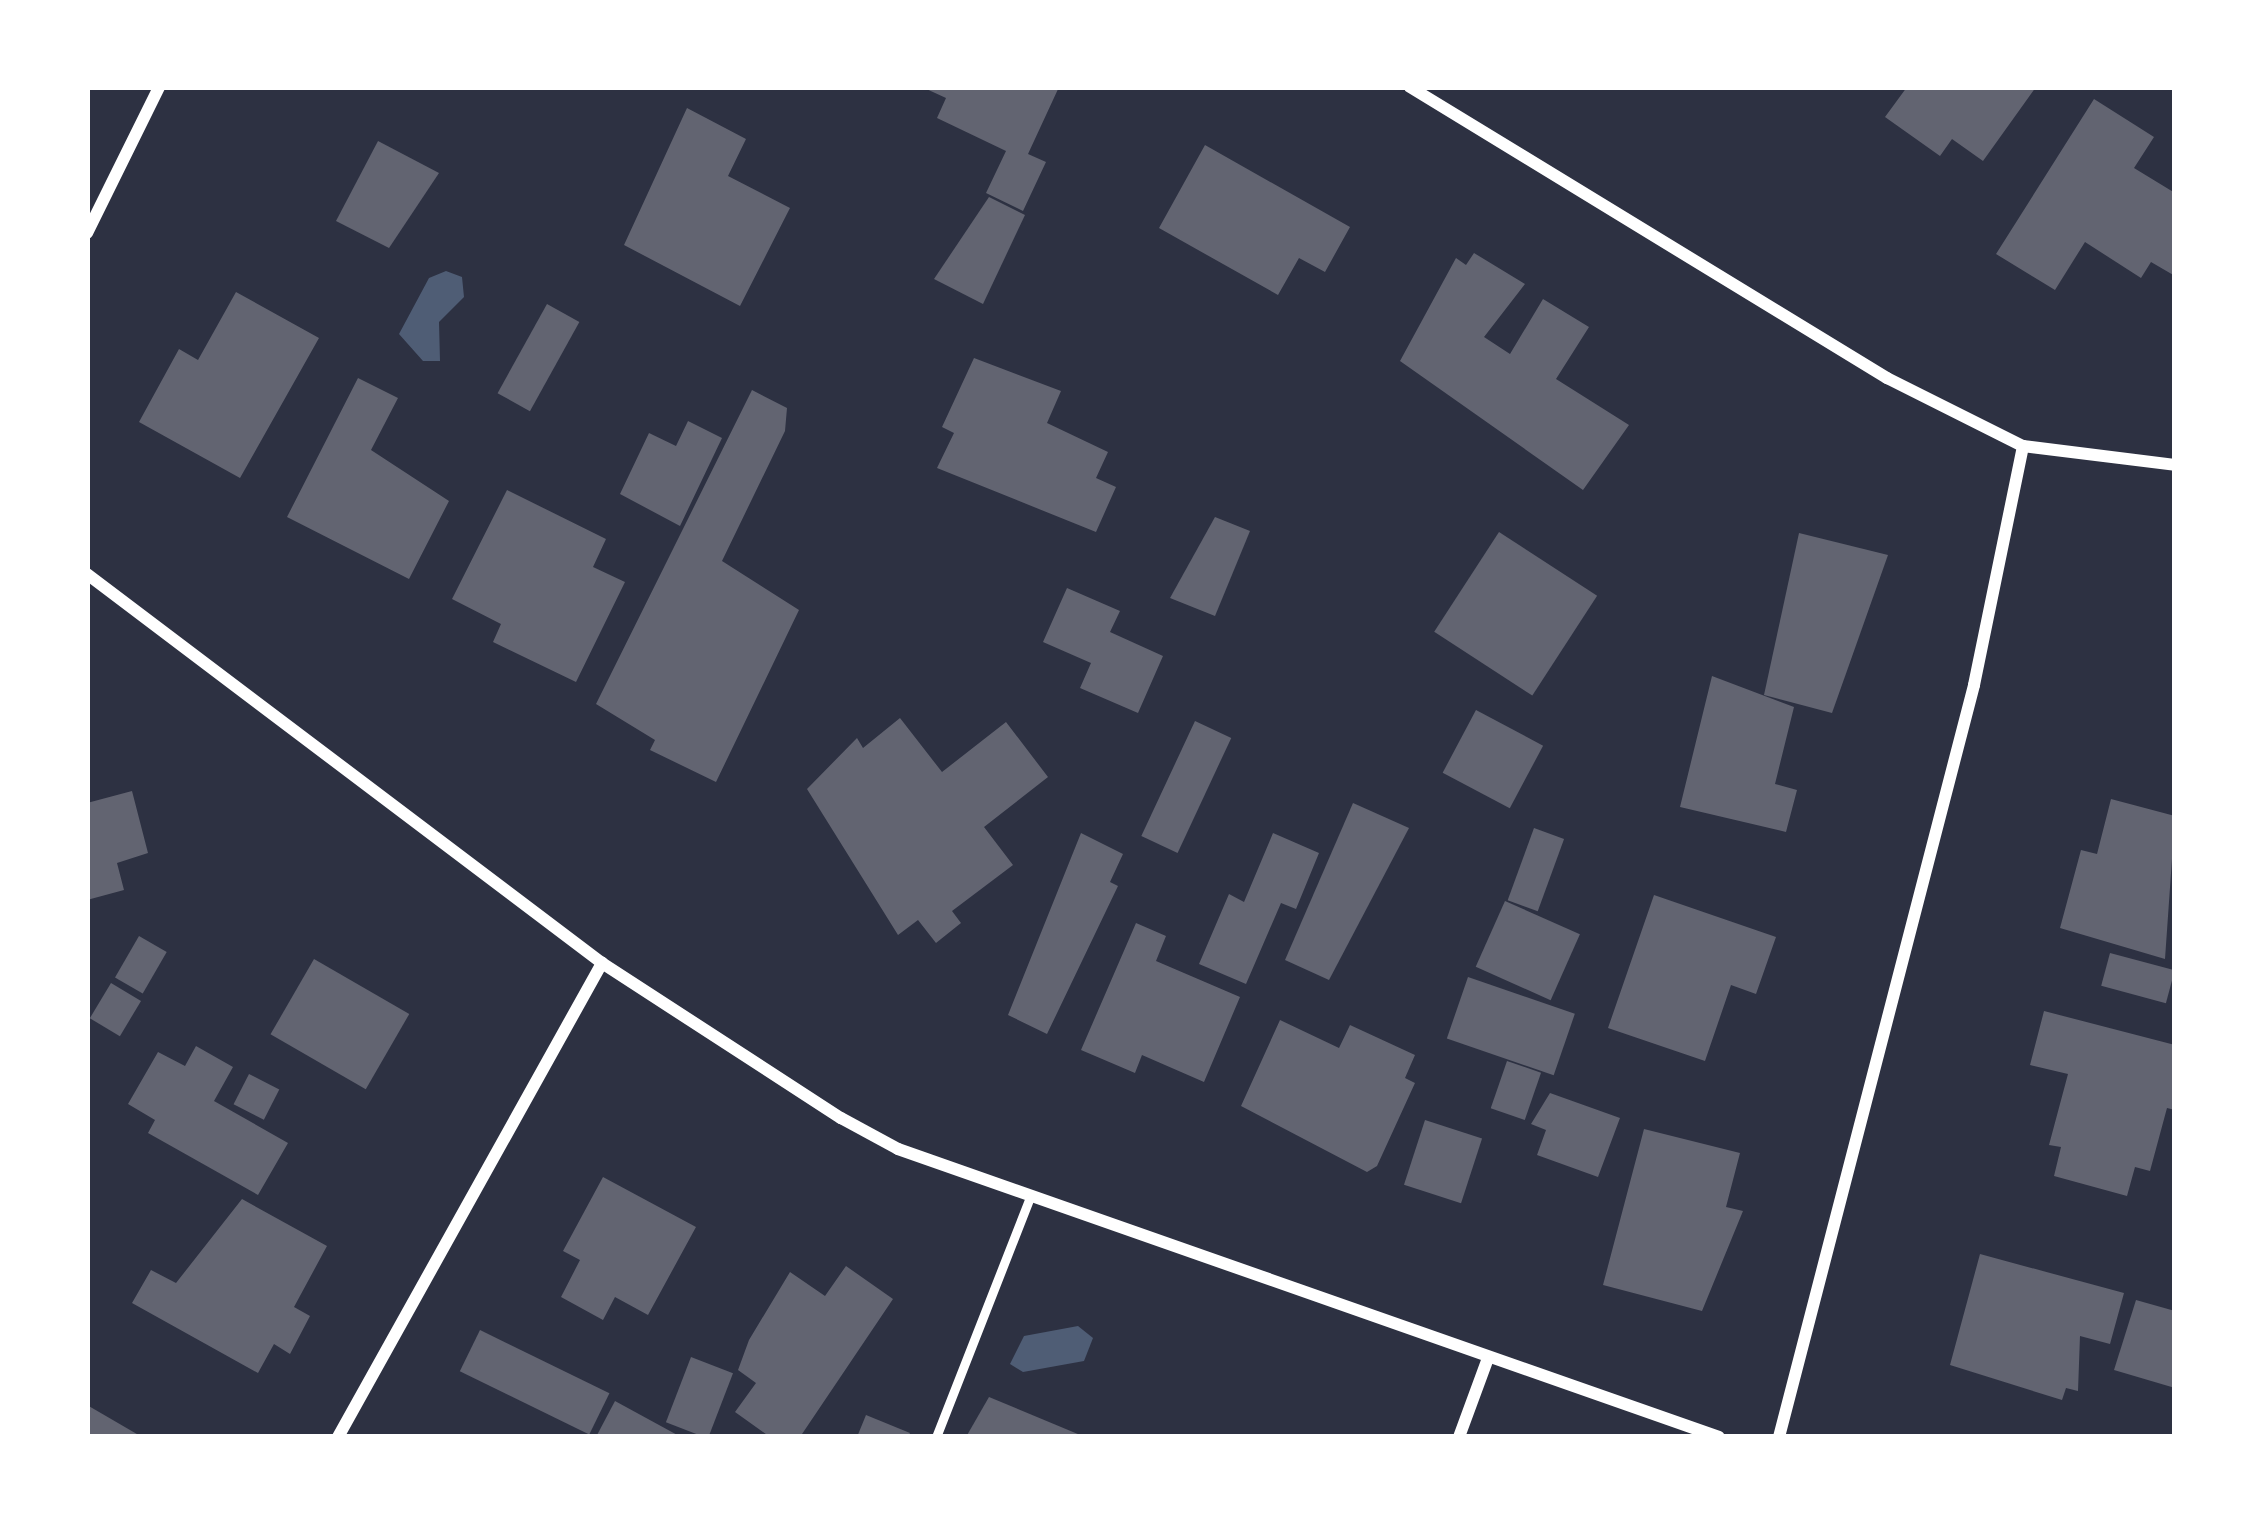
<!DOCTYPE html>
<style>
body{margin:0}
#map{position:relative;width:2262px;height:1524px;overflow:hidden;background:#2d3142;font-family:Signika,sans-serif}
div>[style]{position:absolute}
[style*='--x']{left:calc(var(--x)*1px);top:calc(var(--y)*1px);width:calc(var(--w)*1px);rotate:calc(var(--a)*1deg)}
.water>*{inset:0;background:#4f5d75}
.building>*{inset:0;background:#626471;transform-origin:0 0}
.service>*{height:9px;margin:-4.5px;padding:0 4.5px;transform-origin:4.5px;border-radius:4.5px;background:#fff}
.minor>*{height:12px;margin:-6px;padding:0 6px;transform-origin:6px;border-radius:6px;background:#fff}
span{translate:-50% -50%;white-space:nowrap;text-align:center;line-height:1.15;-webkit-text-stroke:12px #fff;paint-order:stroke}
.frame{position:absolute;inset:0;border:90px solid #fff;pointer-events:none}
</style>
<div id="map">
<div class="water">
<i style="clip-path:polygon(446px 271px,462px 277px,464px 297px,439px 322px,440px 361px,423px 361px,399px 334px,429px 278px)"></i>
<i style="clip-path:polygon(1078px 1326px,1093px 1338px,1084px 1361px,1023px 1372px,1010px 1364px,1024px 1336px)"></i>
</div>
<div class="building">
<i style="clip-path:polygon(922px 87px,1059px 87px,1028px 154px,1046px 162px,1023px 211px,986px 193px,1006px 151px,937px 118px,946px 98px)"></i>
<i style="clip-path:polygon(1907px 87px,2036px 87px,1983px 161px,1952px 139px,1940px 156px,1885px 117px)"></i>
<i style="clip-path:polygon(2094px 99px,2154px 137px,2134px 168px,2175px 193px,2175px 276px,2151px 262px,2141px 278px,2085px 242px,2055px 290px,1996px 254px)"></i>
<i style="clip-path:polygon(687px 108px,746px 139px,728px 176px,790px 208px,740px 306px,624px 245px)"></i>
<i style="clip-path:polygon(378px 141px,439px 173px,389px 248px,336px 221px)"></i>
<i style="clip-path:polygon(1205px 145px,1350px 227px,1325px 272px,1299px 258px,1278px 295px,1159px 228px)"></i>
<i style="clip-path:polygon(989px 197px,1025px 215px,983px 304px,934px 279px)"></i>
<i style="clip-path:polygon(1474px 253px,1525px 284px,1484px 337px,1510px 354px,1543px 299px,1589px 327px,1556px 379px,1629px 425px,1583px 490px,1400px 361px,1456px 258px,1466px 265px)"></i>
<i style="clip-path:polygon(236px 292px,319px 338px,240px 478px,139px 422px,179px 349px,198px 360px)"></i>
<i style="left:547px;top:304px;width:37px;height:102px;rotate:29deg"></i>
<i style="clip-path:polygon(974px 358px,1061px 391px,1047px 423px,1108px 452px,1096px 478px,1116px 487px,1096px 532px,937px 468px,954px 433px,942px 427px)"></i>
<i style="clip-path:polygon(358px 378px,398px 398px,371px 450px,449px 501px,409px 579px,287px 517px)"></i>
<i style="clip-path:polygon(752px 390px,787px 408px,785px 431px,722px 561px,799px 610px,716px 782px,650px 750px,655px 740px,596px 704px)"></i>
<i style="clip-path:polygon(688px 421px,722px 438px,680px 526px,620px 494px,649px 433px,676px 446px)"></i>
<i style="clip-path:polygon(507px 490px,606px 539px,593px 567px,625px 582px,576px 682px,493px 642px,501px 624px,452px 599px)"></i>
<i style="clip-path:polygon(1215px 517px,1250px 531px,1215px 616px,1170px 598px)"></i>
<i style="left:1499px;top:532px;width:117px;height:119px;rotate:33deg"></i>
<i style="clip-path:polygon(1799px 533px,1888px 555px,1832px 713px,1764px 695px)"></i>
<i style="clip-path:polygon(1067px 588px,1120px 611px,1110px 632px,1163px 656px,1138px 713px,1080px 688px,1091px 663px,1043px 642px)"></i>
<i style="clip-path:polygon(1712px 676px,1794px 707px,1775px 784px,1797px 790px,1786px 832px,1680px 807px)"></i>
<i style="left:1476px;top:710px;width:76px;height:71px;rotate:28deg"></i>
<i style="clip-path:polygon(900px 718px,942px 772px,1006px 722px,1048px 777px,984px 827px,1013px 865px,952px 911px,961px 923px,936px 943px,918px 920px,898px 935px,807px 789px,857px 738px,863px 748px)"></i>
<i style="left:1195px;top:721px;width:40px;height:127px;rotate:25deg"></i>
<i style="clip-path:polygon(132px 791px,148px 853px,117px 863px,124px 890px,87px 900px,87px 803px)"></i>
<i style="clip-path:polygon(2111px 799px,2175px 816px,2165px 959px,2060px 928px,2081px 850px,2097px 854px)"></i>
<i style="clip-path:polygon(1353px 803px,1409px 828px,1329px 980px,1285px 960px)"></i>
<i style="left:1534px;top:828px;width:32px;height:77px;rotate:20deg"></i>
<i style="clip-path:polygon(1081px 833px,1123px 854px,1110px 882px,1118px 886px,1047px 1034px,1008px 1015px)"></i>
<i style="clip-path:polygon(1273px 833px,1319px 853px,1296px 909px,1281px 903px,1246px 984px,1199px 964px,1229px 894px,1244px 902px)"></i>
<i style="clip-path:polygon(1654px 895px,1776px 937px,1756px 994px,1731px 985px,1705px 1061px,1608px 1028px)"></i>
<i style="left:1505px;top:901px;width:82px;height:72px;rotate:24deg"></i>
<i style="clip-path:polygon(1136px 923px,1166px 936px,1156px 961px,1240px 997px,1204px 1082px,1142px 1055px,1135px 1073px,1081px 1050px)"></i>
<i style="left:139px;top:936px;width:32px;height:48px;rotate:30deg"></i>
<i style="left:2110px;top:953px;width:67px;height:34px;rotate:15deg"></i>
<i style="left:314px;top:959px;width:110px;height:87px;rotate:30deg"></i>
<i style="left:1468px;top:977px;width:113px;height:65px;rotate:19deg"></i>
<i style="left:111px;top:983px;width:35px;height:41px;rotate:31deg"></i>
<i style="clip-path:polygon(2044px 1011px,2175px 1045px,2175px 1110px,2167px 1108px,2150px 1171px,2135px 1167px,2127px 1196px,2054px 1176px,2061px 1147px,2049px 1145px,2068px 1074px,2030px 1065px)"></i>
<i style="clip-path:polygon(1280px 1020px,1339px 1048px,1350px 1025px,1415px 1055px,1405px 1078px,1415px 1083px,1377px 1166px,1367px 1172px,1241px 1106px)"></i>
<i style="clip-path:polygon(196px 1046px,233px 1067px,214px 1101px,288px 1143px,258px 1195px,148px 1133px,155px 1120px,128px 1104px,158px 1052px,185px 1066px)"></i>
<i style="left:1507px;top:1061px;width:36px;height:50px;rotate:19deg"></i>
<i style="left:249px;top:1074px;width:34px;height:34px;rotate:27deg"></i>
<i style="clip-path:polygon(1550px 1093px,1620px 1118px,1598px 1177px,1537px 1155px,1546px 1130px,1531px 1124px)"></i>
<i style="left:1425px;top:1120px;width:60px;height:68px;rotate:18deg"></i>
<i style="clip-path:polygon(1644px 1129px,1740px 1153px,1726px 1207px,1743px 1211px,1702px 1311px,1603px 1285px)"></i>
<i style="clip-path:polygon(603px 1177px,696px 1227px,648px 1315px,615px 1297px,603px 1320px,561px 1297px,580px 1260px,563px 1251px)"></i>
<i style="clip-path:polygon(242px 1199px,327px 1246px,294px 1307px,310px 1316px,290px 1354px,274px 1344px,258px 1373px,132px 1303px,151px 1270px,176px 1283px)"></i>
<i style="clip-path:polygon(1980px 1254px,2124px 1293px,2110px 1344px,2080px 1336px,2078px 1391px,2066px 1388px,2062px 1400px,1950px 1365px)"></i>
<i style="clip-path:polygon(846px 1266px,893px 1299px,800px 1437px,770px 1437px,735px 1412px,756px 1383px,738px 1370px,749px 1340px,790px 1272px,825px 1296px)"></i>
<i style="clip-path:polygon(2136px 1300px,2175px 1311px,2175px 1388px,2114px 1370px)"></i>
<i style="left:480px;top:1330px;width:144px;height:46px;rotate:26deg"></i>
<i style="left:691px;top:1357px;width:45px;height:70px;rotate:21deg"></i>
<i style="clip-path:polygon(989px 1397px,1085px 1437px,966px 1437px)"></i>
<i style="clip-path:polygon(615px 1401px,681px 1437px,596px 1437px)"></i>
<i style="clip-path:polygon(87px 1405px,142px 1437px,87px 1437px)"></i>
<i style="clip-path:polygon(866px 1415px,910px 1433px,908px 1437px,857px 1437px)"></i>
</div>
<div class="service">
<i style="--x:936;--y:1437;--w:260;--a:-68.6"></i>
</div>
<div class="minor">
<i style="--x:1410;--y:87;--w:559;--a:31.39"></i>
<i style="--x:1887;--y:378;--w:152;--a:26.6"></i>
<i style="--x:2023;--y:446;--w:153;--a:7.1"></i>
<i style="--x:87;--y:233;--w:163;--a:-63.7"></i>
<i style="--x:87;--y:574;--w:645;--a:37.07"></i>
<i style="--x:602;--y:963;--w:285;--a:33"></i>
<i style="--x:841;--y:1118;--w:65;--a:28.5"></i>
<i style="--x:898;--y:1149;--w:870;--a:19.33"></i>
<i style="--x:338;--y:1437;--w:543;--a:-60.88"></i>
<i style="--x:1459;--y:1437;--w:84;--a:-69.8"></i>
<i style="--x:1779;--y:1437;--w:777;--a:-75.46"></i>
<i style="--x:1974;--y:685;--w:244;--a:-78.4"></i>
</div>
<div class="frame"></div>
</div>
